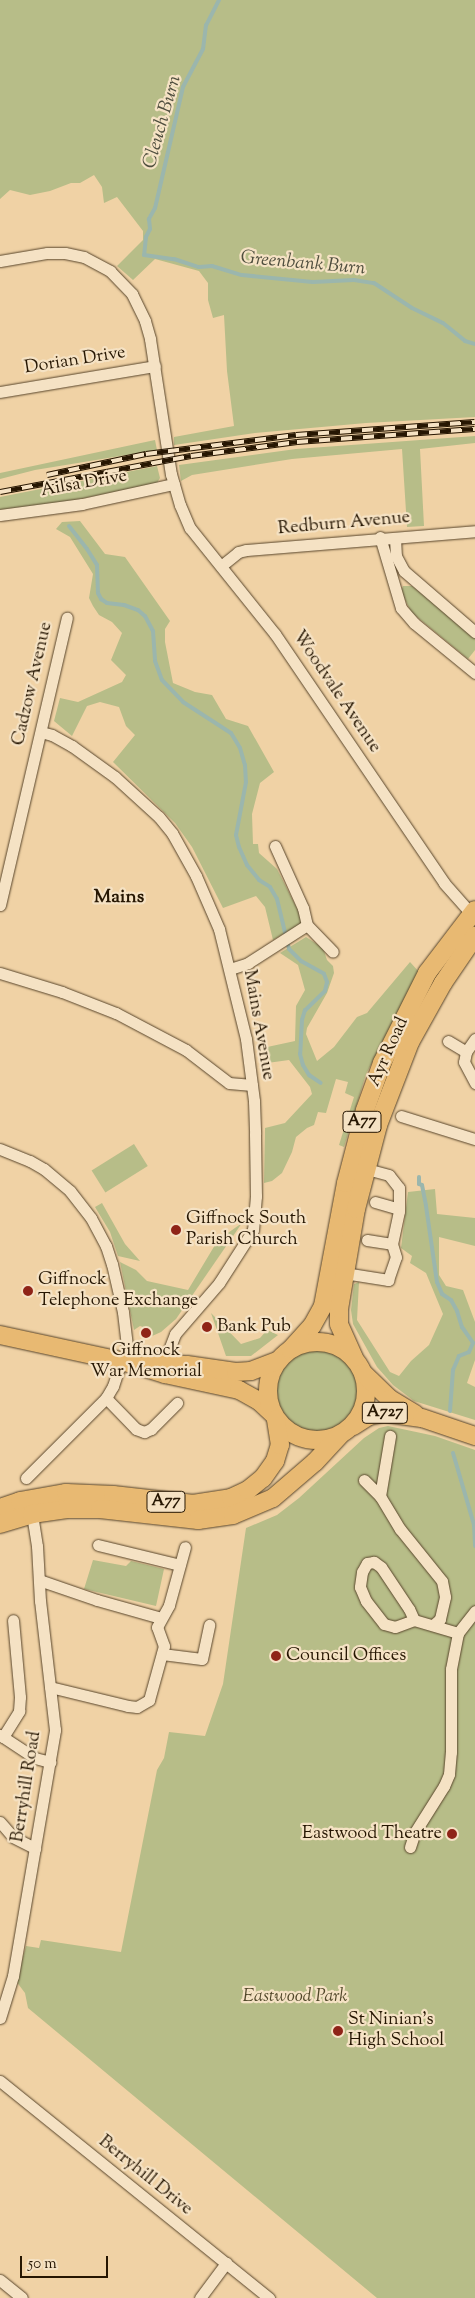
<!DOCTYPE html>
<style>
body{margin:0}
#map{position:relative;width:475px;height:2298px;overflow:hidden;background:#f0d2a5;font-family:"Sorts Mill Goudy",serif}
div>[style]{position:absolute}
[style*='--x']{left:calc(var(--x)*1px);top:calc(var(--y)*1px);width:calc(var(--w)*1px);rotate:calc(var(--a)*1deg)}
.green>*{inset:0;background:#b7bd88;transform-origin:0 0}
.round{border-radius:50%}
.stream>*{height:4px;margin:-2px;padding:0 2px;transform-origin:2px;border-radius:2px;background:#9bb6ad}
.roads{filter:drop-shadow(0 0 1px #58452b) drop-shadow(0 0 1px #58452b)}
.minor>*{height:11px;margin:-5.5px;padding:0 5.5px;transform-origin:5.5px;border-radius:5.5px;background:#f5e2c4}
.primary>*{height:18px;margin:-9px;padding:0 9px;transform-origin:9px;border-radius:9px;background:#e8b972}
.primary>.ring{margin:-9px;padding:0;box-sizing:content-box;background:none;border:18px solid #e8b972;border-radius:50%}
.rail>*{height:5.5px;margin-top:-2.75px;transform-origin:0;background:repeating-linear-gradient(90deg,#f5e2c4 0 11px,#261602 0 22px);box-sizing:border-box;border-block:1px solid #261602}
.dots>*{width:14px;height:14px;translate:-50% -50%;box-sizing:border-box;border:2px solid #f5e2c4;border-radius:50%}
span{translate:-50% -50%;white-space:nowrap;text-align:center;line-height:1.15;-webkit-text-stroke:4.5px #f5e2c4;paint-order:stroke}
.shield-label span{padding:1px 4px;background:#f5e2c4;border:1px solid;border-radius:4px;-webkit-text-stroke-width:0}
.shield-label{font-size:16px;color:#261602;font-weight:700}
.street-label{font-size:18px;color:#261602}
.poi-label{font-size:18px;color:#261602}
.left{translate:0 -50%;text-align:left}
.right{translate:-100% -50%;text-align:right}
.park-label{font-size:18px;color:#52482a;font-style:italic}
.water-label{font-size:19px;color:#4f4e3e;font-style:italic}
.neighbourhood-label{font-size:19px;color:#261602;font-weight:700}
.scale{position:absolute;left:20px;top:2256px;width:88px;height:22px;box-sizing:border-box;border:2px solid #261602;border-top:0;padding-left:6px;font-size:15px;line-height:18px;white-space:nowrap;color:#261602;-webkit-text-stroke:4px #f5e2c4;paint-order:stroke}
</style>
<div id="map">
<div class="green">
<i style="clip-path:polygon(0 0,475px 0,475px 417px,366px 423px,255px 433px,174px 445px,174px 437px,234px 426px,227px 371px,224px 315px,213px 318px,208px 300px,208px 283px,199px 271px,155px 259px,133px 280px,117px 266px,143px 240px,143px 231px,117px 197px,104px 203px,102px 187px,94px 175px,80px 183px,71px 183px,50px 191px,30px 195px,10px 190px,0 199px)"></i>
<i style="clip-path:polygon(475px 436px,475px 443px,420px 449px,424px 526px,407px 527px,402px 449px,292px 459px,192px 475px,181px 481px,179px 465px,296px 449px)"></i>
<i style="clip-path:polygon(155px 440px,157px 450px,35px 470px,0 479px,0 473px)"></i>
<i style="clip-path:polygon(157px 466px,160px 478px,157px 483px,66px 502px,0 513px,0 497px)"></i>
<i style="clip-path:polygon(80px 521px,105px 554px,125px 557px,170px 621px,165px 629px,165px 642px,173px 683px,195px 692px,212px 695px,226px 719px,248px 726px,274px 772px,260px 783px,252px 814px,253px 844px,258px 844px,259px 853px,277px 869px,304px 922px,273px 940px,265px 907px,256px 896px,223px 908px,192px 847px,175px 823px,113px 762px,135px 735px,126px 726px,119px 707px,100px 702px,87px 706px,72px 736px,54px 721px,60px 698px,78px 702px,122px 682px,126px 675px,111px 660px,122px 633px,112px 622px,99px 615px,93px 606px,89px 598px,93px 574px,70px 537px,56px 529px,62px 522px)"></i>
<i style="clip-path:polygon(403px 586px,412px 586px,475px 637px,475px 650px,468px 659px,411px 612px,401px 591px)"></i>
<i style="clip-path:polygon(306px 937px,323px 948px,327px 960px,333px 966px,334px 973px,327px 993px,307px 1028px,306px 1034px,317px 1061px,334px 1047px,357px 1017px,367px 1013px,410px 962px,420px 973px,366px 1074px,344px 1147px,339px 1145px,354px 1097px,345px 1093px,348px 1082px,336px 1079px,326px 1113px,318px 1112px,314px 1125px,307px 1128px,296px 1137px,292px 1152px,282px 1173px,272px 1181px,264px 1183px,265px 1128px,285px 1123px,312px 1094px,310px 1087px,289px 1060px,260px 1064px,258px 1049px,295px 1041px,296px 1006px,305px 990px,298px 965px,280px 953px)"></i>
<i style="left:134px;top:1144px;width:26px;height:50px;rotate:58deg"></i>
<i style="clip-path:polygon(435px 1189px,437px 1214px,475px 1218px,475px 1246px,439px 1237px,439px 1275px,446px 1286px,463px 1290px,475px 1322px,475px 1360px,467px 1383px,475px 1387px,475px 1420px,414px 1401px,393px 1385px,377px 1367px,353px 1324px,351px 1310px,354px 1284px,359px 1282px,357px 1320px,390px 1372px,399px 1376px,411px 1361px,429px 1345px,443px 1314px,426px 1273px,410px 1263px,412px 1256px,401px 1248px,408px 1192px)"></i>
<i style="clip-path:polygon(102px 1203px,125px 1244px,140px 1261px,118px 1256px,110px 1232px,95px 1207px)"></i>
<i style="clip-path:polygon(242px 1223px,176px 1319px,161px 1332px,150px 1337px,152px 1330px,140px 1326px,134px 1330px,120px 1262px,136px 1270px,147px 1281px,188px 1290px,218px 1240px)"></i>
<i style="clip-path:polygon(211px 1313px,241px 1344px,260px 1338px,267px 1330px,278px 1335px,251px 1356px,226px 1356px)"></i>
<i class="round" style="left:275px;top:1348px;width:84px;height:84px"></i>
<i style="clip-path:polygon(388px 1426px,435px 1436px,475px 1450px,475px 2298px,377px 2298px,28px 2008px,25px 1993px,16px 1981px,26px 1946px,39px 1948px,41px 1940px,121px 1952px,157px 1770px,164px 1758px,169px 1732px,205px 1736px,223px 1684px,246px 1528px,277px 1515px,299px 1498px,364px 1438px,379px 1428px)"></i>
<i style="clip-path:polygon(93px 1560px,126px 1566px,131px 1561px,164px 1569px,156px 1606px,84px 1589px)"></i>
</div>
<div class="stream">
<i style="--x:219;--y:0;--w:28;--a:117"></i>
<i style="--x:206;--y:25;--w:24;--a:97"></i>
<i style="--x:203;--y:49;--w:43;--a:117.8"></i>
<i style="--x:183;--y:87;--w:124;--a:103"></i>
<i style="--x:155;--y:208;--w:13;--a:119"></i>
<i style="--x:149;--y:219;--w:10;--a:84"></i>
<i style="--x:150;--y:229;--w:9;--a:117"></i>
<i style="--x:146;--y:237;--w:18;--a:96"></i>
<i style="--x:144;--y:255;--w:30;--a:8"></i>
<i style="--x:174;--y:259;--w:26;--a:18"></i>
<i style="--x:199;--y:267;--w:13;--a:-4"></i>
<i style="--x:212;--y:266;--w:31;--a:17"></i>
<i style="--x:242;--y:275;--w:71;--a:5.6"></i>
<i style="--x:313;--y:282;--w:41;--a:-2.8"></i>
<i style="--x:354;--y:280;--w:20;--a:9"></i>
<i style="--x:374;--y:283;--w:45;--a:33.3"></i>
<i style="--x:412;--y:308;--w:34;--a:26"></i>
<i style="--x:443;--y:323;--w:28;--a:39"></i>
<i style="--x:465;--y:341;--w:10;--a:17"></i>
<i style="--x:69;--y:526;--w:29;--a:52"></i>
<i style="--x:87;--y:549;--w:19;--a:58"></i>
<i style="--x:97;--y:565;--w:28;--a:88"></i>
<i style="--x:98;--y:593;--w:7;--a:63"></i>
<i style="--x:101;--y:599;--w:7;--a:34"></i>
<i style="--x:107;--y:603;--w:17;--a:7"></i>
<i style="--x:124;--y:605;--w:15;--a:20"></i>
<i style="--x:138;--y:610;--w:9;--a:41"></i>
<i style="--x:145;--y:616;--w:17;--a:62"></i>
<i style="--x:153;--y:631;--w:30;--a:86"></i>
<i style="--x:155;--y:661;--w:20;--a:70"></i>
<i style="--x:162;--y:680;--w:30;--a:46"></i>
<i style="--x:183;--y:702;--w:57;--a:32.9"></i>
<i style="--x:231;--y:733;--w:17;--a:59"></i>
<i style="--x:240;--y:748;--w:18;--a:74"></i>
<i style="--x:245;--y:765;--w:17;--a:87"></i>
<i style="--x:246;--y:782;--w:54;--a:100.7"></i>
<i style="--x:236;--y:835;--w:12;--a:76"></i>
<i style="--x:239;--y:847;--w:20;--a:66"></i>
<i style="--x:247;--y:865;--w:19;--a:51"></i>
<i style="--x:259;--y:880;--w:13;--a:32"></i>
<i style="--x:270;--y:887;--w:14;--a:60"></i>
<i style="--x:277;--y:899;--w:51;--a:76.5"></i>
<i style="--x:289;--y:949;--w:17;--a:45"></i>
<i style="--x:301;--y:961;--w:26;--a:29"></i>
<i style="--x:324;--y:974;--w:9;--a:69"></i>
<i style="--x:327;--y:982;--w:9;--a:103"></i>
<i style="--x:325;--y:991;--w:28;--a:136"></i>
<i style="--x:305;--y:1010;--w:10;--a:107"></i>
<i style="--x:302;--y:1020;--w:34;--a:93"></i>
<i style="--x:300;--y:1054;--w:11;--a:75"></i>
<i style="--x:303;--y:1065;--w:12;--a:59"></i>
<i style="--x:309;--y:1075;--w:14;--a:34"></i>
<i style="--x:419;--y:1177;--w:7;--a:90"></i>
<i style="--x:419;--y:1184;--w:3;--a:18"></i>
<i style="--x:422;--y:1185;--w:21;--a:79"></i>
<i style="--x:426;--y:1206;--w:77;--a:81.8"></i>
<i style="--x:437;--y:1282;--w:13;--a:67"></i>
<i style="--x:442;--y:1294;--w:11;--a:34"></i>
<i style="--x:451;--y:1300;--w:13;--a:61"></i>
<i style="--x:457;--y:1311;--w:17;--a:73"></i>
<i style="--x:462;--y:1327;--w:19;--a:55"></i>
<i style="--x:473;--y:1343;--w:10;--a:114"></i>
<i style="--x:469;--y:1352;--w:11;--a:158"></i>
<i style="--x:459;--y:1356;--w:15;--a:113"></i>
<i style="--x:453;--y:1370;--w:41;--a:94.2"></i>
<i style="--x:453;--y:1453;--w:75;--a:73.7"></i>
<i style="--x:474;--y:1525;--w:21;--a:87"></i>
</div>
<div class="roads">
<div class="minor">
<i style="--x:0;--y:261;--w:48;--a:-9.7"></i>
<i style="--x:47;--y:253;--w:18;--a:0"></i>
<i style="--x:65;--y:253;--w:19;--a:12"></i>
<i style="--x:84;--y:257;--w:30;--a:28"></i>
<i style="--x:110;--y:271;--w:32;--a:46"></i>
<i style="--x:132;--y:294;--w:30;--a:64"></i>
<i style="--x:145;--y:321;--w:19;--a:74"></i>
<i style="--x:150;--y:339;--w:137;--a:81.2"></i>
<i style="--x:171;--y:474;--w:32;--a:74"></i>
<i style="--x:180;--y:505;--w:25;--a:67"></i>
<i style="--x:190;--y:528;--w:136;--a:51.3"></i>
<i style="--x:275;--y:634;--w:301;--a:55.8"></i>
<i style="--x:444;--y:883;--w:47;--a:48.5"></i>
<i style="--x:0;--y:392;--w:157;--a:-9.5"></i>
<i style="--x:0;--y:515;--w:83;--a:-7.6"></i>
<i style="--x:82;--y:504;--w:94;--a:-12.3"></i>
<i style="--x:380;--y:537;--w:74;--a:73.5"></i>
<i style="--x:401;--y:608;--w:20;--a:49"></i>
<i style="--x:414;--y:623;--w:79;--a:39.3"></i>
<i style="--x:395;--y:538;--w:18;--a:87"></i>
<i style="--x:396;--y:556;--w:17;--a:62"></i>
<i style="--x:404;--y:571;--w:94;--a:40.7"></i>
<i style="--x:221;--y:566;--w:22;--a:-39"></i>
<i style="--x:238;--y:552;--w:8;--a:-14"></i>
<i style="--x:246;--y:550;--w:230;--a:-4.7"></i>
<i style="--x:41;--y:732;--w:11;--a:15"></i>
<i style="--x:52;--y:735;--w:23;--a:29"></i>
<i style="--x:72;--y:746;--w:53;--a:35.8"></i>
<i style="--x:115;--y:777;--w:59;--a:42.3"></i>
<i style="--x:159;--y:817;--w:21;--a:51"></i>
<i style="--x:172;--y:833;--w:49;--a:60.8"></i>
<i style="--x:196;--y:876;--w:58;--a:66.5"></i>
<i style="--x:219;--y:929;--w:113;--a:76.2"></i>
<i style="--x:246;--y:1039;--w:63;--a:82.6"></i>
<i style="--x:254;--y:1101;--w:33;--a:88"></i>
<i style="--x:255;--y:1134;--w:62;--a:89.1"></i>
<i style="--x:256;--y:1196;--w:34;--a:95"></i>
<i style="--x:253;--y:1230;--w:63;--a:122.7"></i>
<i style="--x:219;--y:1283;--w:67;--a:130.8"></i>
<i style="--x:175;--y:1334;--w:19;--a:111"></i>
<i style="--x:168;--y:1352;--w:18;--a:99"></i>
<i style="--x:275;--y:846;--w:68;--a:65.7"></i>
<i style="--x:303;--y:908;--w:17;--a:77"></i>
<i style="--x:307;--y:925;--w:37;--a:46"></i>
<i style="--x:0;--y:905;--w:295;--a:-76.9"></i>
<i style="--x:230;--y:969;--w:19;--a:-18"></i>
<i style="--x:248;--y:963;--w:70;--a:-32.8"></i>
<i style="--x:0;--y:973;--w:65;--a:17"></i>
<i style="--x:62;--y:992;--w:58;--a:21.3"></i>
<i style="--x:116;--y:1013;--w:79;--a:27.9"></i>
<i style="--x:186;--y:1050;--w:54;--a:37.5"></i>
<i style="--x:229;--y:1083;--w:23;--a:5"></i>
<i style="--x:475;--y:1039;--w:16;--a:125"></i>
<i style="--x:466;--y:1052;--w:10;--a:101"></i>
<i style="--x:464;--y:1062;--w:24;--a:62"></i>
<i style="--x:448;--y:1041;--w:21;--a:31"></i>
<i style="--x:401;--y:1116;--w:77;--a:17.3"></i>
<i style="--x:0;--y:1149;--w:32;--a:22"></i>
<i style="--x:30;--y:1161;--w:16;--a:30"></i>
<i style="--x:44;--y:1169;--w:34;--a:40"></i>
<i style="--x:70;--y:1191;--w:34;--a:52"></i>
<i style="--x:91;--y:1218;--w:32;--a:62"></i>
<i style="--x:106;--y:1246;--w:19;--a:72"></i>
<i style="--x:112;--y:1264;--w:49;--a:77.1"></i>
<i style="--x:123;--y:1312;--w:51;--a:83.3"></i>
<i style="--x:375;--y:1202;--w:25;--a:16"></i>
<i style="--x:367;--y:1240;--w:25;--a:9"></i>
<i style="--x:344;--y:1273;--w:45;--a:9"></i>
<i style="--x:388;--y:1280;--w:24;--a:-71"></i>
<i style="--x:396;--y:1257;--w:14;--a:-107"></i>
<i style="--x:392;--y:1244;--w:34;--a:-78"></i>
<i style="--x:399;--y:1211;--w:23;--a:-90"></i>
<i style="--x:399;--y:1188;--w:16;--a:-128"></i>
<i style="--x:389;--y:1175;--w:24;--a:-165"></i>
<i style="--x:366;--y:1169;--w:6;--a:149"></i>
<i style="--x:106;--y:1398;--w:43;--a:45.9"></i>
<i style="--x:136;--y:1429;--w:9;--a:21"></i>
<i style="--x:144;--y:1432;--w:8;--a:-23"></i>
<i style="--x:151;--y:1429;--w:37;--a:-45"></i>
<i style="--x:26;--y:1478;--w:113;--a:-45"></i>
<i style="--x:106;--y:1398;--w:14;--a:-60"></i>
<i style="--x:113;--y:1386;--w:26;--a:-72"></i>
<i style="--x:364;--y:1480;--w:23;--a:45"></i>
<i style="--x:380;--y:1496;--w:39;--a:59"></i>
<i style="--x:400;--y:1529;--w:67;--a:51.1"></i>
<i style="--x:442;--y:1581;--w:16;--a:79"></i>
<i style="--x:445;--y:1597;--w:23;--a:103"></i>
<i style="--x:440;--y:1619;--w:9;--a:139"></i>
<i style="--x:380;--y:1496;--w:61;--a:-80.5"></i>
<i style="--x:98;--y:1545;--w:84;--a:13.7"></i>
<i style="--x:39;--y:1580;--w:61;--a:19"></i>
<i style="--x:97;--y:1600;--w:66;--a:15.7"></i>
<i style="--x:414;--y:1620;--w:12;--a:-114"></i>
<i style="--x:409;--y:1609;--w:50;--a:-123.7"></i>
<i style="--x:381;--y:1567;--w:9;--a:-144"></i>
<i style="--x:374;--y:1562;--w:7;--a:172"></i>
<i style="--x:367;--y:1563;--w:10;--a:119"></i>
<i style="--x:362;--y:1572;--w:15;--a:98"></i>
<i style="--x:360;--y:1587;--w:15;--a:67"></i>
<i style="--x:366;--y:1601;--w:29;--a:52"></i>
<i style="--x:384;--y:1624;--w:11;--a:15"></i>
<i style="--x:395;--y:1627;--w:20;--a:-20"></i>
<i style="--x:414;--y:1620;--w:46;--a:16.5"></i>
<i style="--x:162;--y:1654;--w:40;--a:7.1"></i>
<i style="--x:202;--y:1659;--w:35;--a:-78"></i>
<i style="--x:50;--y:1687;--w:80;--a:13.7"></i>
<i style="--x:128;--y:1706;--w:9;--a:6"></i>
<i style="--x:137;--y:1707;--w:14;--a:-30"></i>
<i style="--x:149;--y:1700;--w:56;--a:-74.5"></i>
<i style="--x:164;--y:1646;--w:20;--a:-110"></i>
<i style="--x:157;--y:1627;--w:25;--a:-61"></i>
<i style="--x:169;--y:1605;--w:60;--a:-74.6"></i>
<i style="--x:0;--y:1735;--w:42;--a:33.3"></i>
<i style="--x:35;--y:1758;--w:16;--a:15"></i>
<i style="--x:3;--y:1737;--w:31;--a:-58"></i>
<i style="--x:19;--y:1711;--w:14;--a:-86"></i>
<i style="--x:20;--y:1697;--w:77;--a:-95.2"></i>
<i style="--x:0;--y:1822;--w:20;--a:49"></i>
<i style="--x:13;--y:1837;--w:25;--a:27"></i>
<i style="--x:410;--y:1847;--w:16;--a:-72"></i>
<i style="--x:415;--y:1832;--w:54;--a:-57.8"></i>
<i style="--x:444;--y:1786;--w:13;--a:-67"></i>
<i style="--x:449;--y:1774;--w:22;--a:-85"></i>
<i style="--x:451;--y:1752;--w:83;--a:-90"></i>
<i style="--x:451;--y:1669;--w:37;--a:-79"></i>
<i style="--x:458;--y:1633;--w:28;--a:-52"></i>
<i style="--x:0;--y:2018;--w:44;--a:-72.8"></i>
<i style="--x:13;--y:1976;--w:250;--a:-80.3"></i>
<i style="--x:55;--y:1730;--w:130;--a:-96.6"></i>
<i style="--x:40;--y:1601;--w:55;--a:-93.1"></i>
<i style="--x:37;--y:1546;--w:37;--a:-99"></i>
<i style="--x:0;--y:2081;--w:346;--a:38.9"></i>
<i style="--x:0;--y:2280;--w:28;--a:39"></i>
<i style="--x:200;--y:2298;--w:44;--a:-53.4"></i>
</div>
<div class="primary">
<i style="--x:0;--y:1335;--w:132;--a:12.2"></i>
<i style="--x:129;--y:1363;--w:38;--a:17"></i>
<i style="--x:165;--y:1374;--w:76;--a:12.2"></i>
<i style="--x:239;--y:1390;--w:23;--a:29"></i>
<i style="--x:259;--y:1401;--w:19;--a:43"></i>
<i class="ring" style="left:268px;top:1342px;width:80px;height:80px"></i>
<i style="--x:291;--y:1349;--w:31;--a:-48"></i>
<i style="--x:312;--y:1326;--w:23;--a:-61"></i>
<i style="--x:323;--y:1306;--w:125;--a:-79.4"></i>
<i style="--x:346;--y:1183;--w:75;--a:-75.4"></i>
<i style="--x:365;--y:1110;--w:50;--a:-70.1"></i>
<i style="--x:382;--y:1063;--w:101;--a:-63.4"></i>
<i style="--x:427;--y:973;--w:79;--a:-52.7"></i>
<i style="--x:354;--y:1358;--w:37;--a:-114"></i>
<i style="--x:339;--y:1324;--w:15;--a:-90"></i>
<i style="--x:339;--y:1309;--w:101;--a:-80.4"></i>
<i style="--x:356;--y:1209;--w:87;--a:-75.3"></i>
<i style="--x:378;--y:1125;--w:89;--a:-68.9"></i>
<i style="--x:410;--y:1042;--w:68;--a:-60.8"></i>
<i style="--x:443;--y:983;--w:57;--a:-55.8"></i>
<i style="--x:149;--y:1362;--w:38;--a:5"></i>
<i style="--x:187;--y:1365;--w:49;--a:8.1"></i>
<i style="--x:236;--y:1372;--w:15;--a:-4"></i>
<i style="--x:251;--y:1371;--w:28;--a:-21"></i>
<i style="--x:363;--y:1373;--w:37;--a:44"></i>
<i style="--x:390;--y:1399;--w:29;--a:31"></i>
<i style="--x:353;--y:1426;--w:19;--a:-32"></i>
<i style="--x:369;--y:1416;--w:16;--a:-11"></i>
<i style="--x:385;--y:1413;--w:37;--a:8"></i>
<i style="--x:422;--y:1418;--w:56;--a:18.8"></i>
<i style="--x:0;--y:1508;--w:21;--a:-19"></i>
<i style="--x:20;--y:1501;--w:47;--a:-9.9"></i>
<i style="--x:66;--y:1493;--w:47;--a:2.4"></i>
<i style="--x:113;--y:1495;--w:81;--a:6.4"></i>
<i style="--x:193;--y:1504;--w:38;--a:-9"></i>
<i style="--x:231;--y:1498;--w:19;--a:-25"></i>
<i style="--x:248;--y:1490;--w:19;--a:-39"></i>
<i style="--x:263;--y:1478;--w:21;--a:-55"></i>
<i style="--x:275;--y:1461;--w:17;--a:-73"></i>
<i style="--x:280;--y:1445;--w:26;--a:-99"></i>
<i style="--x:0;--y:1524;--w:34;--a:-17"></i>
<i style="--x:32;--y:1514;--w:35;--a:-8"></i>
<i style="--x:67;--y:1509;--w:33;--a:0"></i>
<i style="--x:100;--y:1509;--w:99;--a:6.4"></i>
<i style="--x:198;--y:1520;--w:35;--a:-8"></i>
<i style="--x:233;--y:1515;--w:43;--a:-23"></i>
<i style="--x:273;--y:1498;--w:55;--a:-40.6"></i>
<i style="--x:315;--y:1462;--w:37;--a:-47"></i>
</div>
</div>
<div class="rail">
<i style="--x:47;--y:475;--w:101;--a:-12"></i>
<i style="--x:146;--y:454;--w:151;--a:-7.2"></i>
<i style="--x:296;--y:435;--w:179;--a:-4.2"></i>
<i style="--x:0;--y:492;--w:194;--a:-10.7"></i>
<i style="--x:191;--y:456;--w:107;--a:-7.5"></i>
<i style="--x:297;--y:442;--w:178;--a:-4.2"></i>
</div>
<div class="dots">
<i style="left:176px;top:1230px;background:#8f2418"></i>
<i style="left:28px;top:1291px;background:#8f2418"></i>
<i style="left:207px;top:1327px;background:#8f2418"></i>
<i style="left:146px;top:1333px;background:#8f2418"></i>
<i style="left:276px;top:1656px;background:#8f2418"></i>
<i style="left:452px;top:1834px;background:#8f2418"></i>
<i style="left:338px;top:2031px;background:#8f2418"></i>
</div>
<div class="shield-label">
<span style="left:362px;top:1122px">A77</span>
<span style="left:385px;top:1413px">A727</span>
<span style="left:166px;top:1502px">A77</span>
</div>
<div class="street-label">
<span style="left:75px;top:361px;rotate:-9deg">Dorian Drive</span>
<span style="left:84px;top:484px;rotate:-10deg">Ailsa Drive</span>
<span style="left:344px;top:524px;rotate:-5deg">Redburn Avenue</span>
<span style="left:33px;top:684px;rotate:-77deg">Cadzow Avenue</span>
<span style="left:336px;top:692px;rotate:56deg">Woodvale Avenue</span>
<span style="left:258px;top:1025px;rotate:80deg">Mains Avenue</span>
<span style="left:389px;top:1052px;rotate:-66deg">Ayr Road</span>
<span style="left:27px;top:1787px;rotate:-81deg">Berryhill Road</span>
<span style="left:145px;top:2176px;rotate:39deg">Berryhill Drive</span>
</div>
<div class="poi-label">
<span class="left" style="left:186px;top:1230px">Giffnock South<br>Parish Church</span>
<span class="left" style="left:38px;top:1291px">Giffnock<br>Telephone Exchange</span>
<span class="left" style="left:217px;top:1327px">Bank Pub</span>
<span style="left:146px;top:1362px">Giffnock<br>War Memorial</span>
<span class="left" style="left:286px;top:1656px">Council Offices</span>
<span class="right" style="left:442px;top:1834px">Eastwood Theatre</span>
<span class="left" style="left:348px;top:2031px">St Ninian's<br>High School</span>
</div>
<div class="park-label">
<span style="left:295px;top:1997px">Eastwood Park</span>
</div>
<div class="water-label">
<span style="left:163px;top:122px;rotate:-74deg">Cleuch Burn</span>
<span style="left:303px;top:264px;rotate:5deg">Greenbank Burn</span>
</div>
<div class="neighbourhood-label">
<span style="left:119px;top:898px">Mains</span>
</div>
<div class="scale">50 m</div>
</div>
